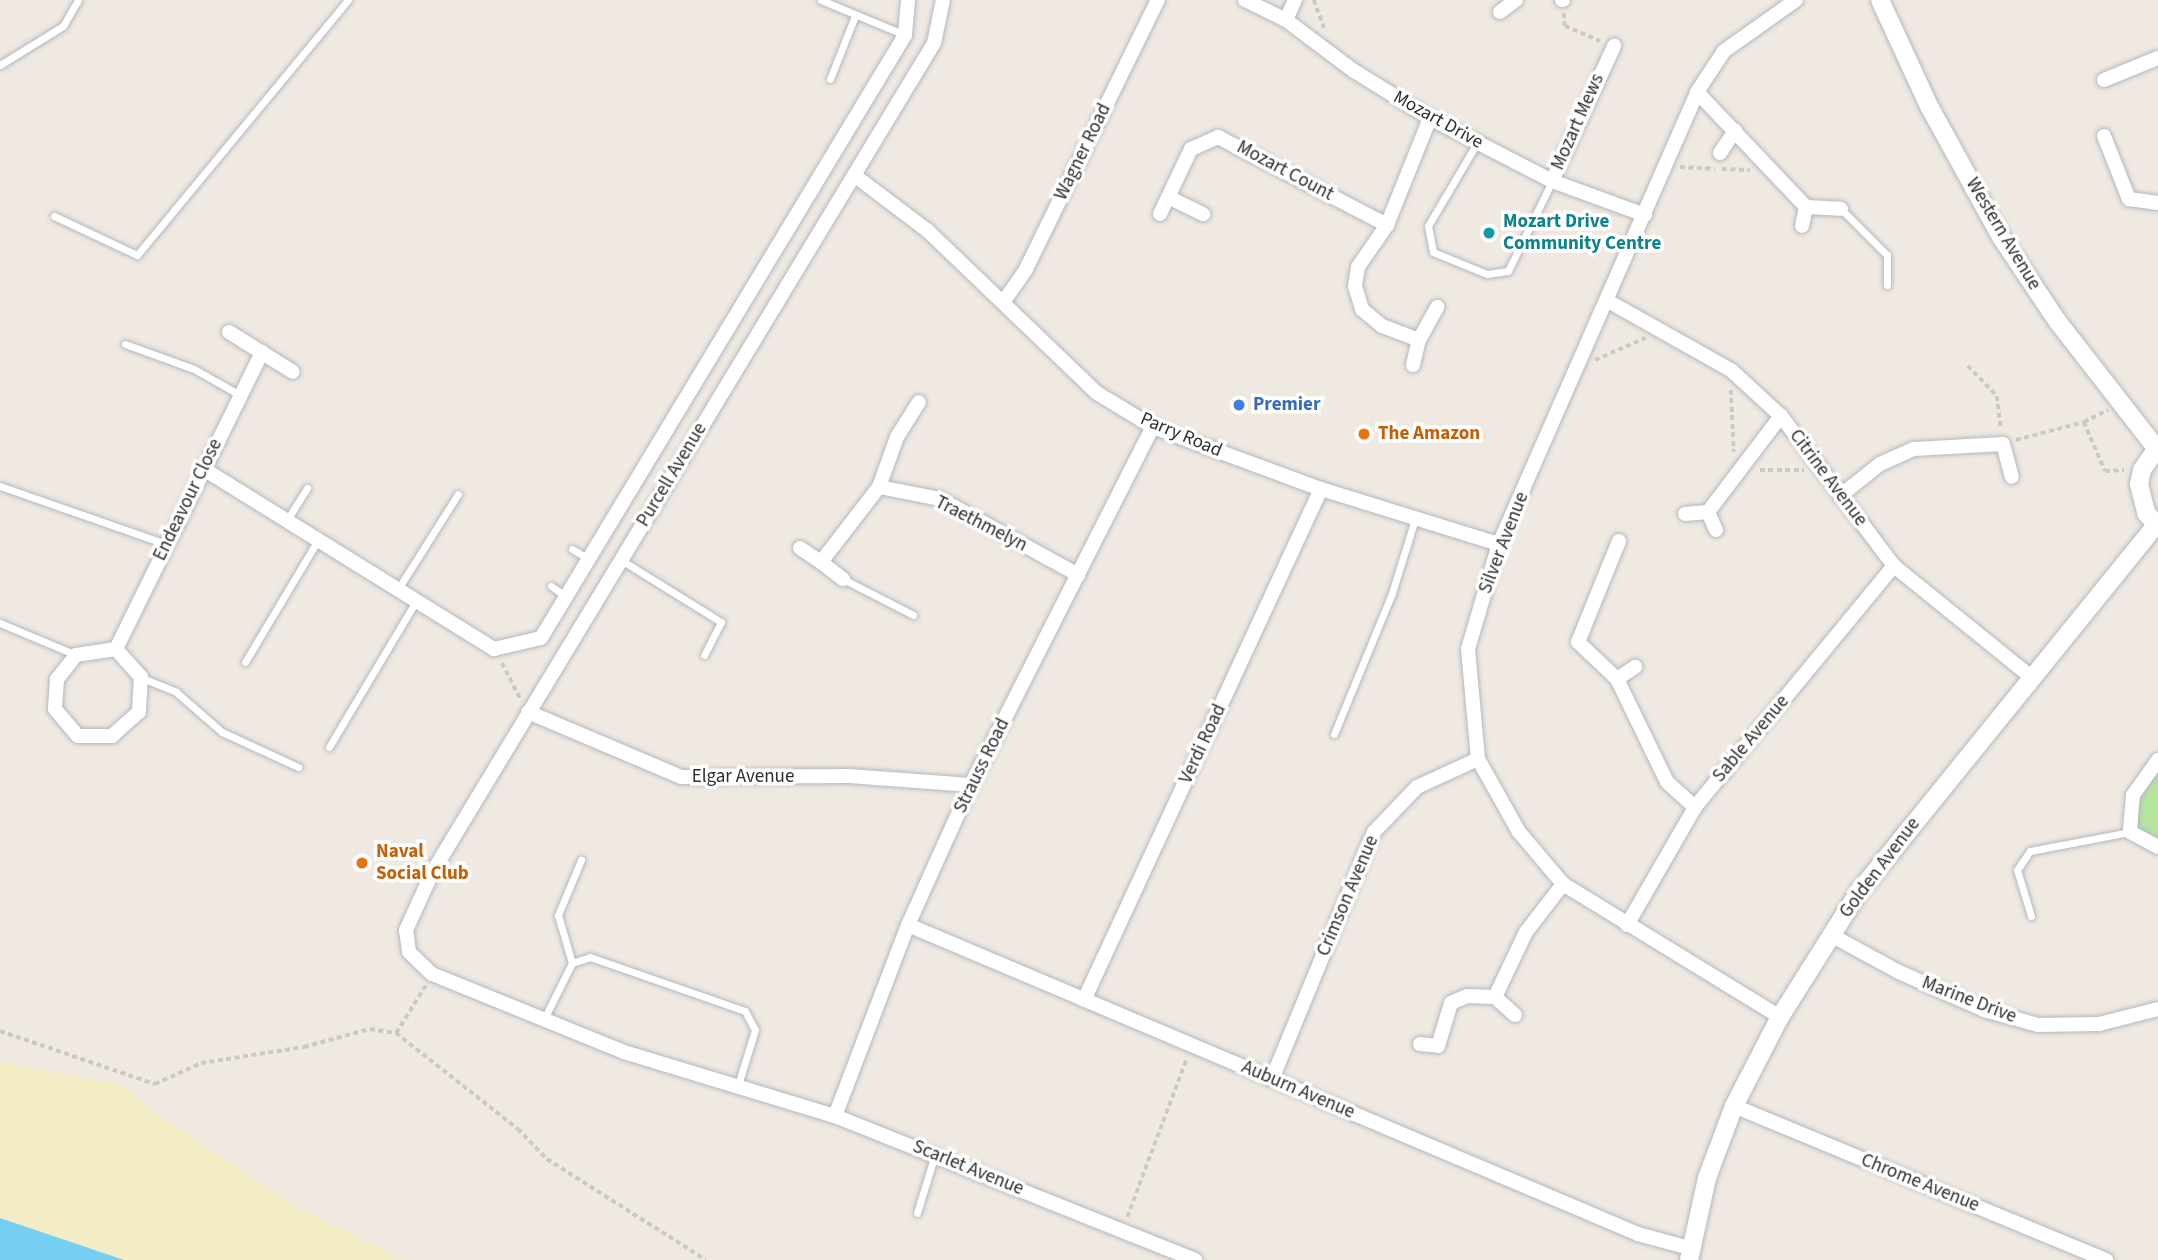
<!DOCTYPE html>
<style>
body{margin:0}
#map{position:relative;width:2158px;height:1260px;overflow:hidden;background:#efe9e1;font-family:"Source Sans 3",sans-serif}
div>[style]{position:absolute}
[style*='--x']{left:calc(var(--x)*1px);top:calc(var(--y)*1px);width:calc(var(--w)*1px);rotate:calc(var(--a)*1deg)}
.green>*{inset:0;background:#b6e59e}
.sand>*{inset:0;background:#f3ecc5}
.water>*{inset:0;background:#75cff0}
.path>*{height:3.5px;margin-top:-1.75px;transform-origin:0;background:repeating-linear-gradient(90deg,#c9c9c9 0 5px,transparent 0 8.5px)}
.roads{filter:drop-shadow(0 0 2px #b4b7c1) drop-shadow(0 0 2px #b4b7c1)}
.service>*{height:7px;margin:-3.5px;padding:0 3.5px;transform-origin:3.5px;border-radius:3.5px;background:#fff}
.minor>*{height:14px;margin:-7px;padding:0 7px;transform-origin:7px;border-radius:7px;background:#fff}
.tertiary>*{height:18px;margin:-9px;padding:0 9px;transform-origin:9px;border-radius:9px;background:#fff}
.dots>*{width:19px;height:19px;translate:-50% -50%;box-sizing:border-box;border:4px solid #fff;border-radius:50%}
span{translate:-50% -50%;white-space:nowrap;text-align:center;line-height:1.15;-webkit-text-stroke:7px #fff;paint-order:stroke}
.street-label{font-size:19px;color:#2e2e2e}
.culture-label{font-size:19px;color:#0d838f;font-weight:700}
.left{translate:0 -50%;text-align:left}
.shop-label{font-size:19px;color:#366cbe;font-weight:700}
.food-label{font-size:19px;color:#c56008;font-weight:700}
</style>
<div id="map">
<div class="green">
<i style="clip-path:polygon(2158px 765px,2158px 842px,2133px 830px,2136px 797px)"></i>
</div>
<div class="sand">
<i style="clip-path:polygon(0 1062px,121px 1085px,160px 1117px,299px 1208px,404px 1260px,0 1260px,0 1218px,42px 1232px,0 1217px)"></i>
</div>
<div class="water">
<i style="clip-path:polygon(0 1218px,124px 1260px,0 1260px)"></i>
</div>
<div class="path">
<i style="--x:1314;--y:0;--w:30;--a:70"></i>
<i style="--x:1564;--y:13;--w:13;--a:86"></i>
<i style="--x:1565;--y:26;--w:38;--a:23"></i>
<i style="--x:1680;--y:167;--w:35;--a:3"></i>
<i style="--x:1722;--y:169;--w:28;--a:2"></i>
<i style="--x:1595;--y:360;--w:55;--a:-23.7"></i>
<i style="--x:1968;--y:366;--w:42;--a:46"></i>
<i style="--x:1997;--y:396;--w:33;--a:83"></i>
<i style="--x:1731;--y:390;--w:62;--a:87.2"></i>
<i style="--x:2084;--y:422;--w:53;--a:66.8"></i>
<i style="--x:2105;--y:471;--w:19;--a:-3"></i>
<i style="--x:2016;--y:440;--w:70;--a:-14.8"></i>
<i style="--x:2084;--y:422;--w:27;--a:-27"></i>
<i style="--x:1760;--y:470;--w:44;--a:0"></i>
<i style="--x:502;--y:663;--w:42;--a:62.8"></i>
<i style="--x:0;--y:1031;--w:164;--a:18.9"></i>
<i style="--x:155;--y:1084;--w:51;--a:-24.5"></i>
<i style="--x:201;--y:1063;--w:104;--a:-8.8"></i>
<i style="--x:304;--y:1047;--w:68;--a:-15.3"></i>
<i style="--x:370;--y:1029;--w:26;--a:9"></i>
<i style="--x:396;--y:1033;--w:155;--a:38.2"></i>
<i style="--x:518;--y:1129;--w:42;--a:46"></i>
<i style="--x:547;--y:1159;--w:188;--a:32.4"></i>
<i style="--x:396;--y:1033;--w:57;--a:-58"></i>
<i style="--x:1127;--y:1217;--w:168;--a:-69.4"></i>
</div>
<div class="roads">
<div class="service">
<i style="--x:821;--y:0;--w:91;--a:22.6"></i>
<i style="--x:0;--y:65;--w:74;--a:-31.8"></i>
<i style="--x:63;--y:26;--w:30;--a:-60"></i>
<i style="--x:830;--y:79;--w:68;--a:-68.4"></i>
<i style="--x:1477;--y:143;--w:96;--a:120.6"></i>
<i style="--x:1428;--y:226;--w:26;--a:79"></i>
<i style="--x:1433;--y:252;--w:58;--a:22.2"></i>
<i style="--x:1487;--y:274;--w:21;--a:-8"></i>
<i style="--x:1508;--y:271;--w:100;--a:-63.9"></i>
<i style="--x:1841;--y:209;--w:65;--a:45"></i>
<i style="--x:1887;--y:255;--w:30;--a:90"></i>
<i style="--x:54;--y:216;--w:92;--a:25.2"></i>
<i style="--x:137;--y:255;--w:331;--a:-50.4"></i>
<i style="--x:125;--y:344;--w:73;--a:19.9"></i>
<i style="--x:194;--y:369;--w:53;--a:29.5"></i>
<i style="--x:0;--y:486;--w:176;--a:19.3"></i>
<i style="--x:287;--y:520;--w:38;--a:-58"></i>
<i style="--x:572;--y:549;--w:21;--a:31"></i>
<i style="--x:621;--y:560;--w:118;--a:31.8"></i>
<i style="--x:721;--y:622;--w:37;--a:117"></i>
<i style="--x:843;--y:579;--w:79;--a:27.2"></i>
<i style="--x:551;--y:586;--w:21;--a:35"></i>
<i style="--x:398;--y:589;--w:112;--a:-57.7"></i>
<i style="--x:0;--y:623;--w:82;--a:22.8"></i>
<i style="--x:245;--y:662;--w:142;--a:-59.1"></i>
<i style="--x:142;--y:678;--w:37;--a:22"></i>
<i style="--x:176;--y:692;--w:61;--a:41"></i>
<i style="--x:222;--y:732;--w:84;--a:24.7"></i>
<i style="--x:1334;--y:734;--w:152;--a:-67.6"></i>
<i style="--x:1392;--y:593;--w:77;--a:-72.7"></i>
<i style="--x:329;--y:747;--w:170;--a:-59.2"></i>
<i style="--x:2031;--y:916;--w:48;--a:-106.9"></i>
<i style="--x:2017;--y:870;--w:23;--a:-56"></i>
<i style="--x:2030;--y:851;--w:102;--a:-10.8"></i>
<i style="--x:572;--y:963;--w:50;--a:-106.3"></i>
<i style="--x:558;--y:915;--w:60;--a:-67.3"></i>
<i style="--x:544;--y:1019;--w:63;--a:-63.4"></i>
<i style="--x:572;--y:963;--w:19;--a:-18"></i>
<i style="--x:590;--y:957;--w:164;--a:19.2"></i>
<i style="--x:745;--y:1011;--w:21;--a:62"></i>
<i style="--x:755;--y:1030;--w:58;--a:107.2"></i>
<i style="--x:917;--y:1213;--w:62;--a:-73"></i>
</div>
<div class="minor">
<i style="--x:943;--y:0;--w:44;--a:101.8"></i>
<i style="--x:934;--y:43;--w:970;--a:121.17"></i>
<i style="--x:432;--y:873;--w:63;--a:114.5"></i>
<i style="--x:406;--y:930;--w:22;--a:82"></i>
<i style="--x:409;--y:952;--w:32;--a:44"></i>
<i style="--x:432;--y:974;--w:207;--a:22.1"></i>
<i style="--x:624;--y:1052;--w:220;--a:16.9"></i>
<i style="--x:835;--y:1116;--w:388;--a:21.8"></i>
<i style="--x:1245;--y:0;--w:46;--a:26"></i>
<i style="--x:1286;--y:20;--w:85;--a:36.9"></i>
<i style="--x:1354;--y:71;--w:89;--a:31.7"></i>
<i style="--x:1430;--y:118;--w:137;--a:27.3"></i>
<i style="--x:1552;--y:181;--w:99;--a:20.1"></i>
<i style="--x:1562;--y:0;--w:1;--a:0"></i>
<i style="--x:1500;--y:12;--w:20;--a:-37"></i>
<i style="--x:1286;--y:20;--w:22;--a:-66"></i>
<i style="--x:2104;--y:80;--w:58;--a:-22.2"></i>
<i style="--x:1697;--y:92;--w:158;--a:46.5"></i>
<i style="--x:1806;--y:207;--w:35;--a:3"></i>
<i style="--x:2104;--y:136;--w:68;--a:68.4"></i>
<i style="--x:2129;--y:199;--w:29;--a:8"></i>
<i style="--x:1720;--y:153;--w:27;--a:-56"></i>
<i style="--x:854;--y:175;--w:93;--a:37.1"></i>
<i style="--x:928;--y:231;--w:234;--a:43.8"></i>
<i style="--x:1097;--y:393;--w:66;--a:31.3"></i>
<i style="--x:1153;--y:427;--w:179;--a:20.3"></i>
<i style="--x:1321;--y:489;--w:186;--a:17.2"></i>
<i style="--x:1552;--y:181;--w:149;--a:-65.3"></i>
<i style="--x:1170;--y:198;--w:37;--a:26"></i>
<i style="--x:1160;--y:214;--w:72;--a:-64.5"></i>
<i style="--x:1191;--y:149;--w:30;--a:-24"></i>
<i style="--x:1218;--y:137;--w:191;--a:27.5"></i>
<i style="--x:1802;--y:226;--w:19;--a:-78"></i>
<i style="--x:1004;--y:301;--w:39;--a:-55"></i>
<i style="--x:1026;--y:269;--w:300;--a:-63.9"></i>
<i style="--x:1608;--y:301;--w:142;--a:29.4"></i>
<i style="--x:1732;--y:371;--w:67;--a:42.6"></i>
<i style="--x:1781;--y:416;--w:188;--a:53"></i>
<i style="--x:1894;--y:566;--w:176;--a:39"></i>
<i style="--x:229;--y:332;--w:75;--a:32"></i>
<i style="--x:1419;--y:340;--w:40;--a:-159"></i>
<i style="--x:1382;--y:326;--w:26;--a:-140"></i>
<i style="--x:1362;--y:309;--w:24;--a:-107"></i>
<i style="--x:1355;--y:286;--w:19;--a:-81"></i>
<i style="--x:1358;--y:267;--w:51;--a:-55.4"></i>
<i style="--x:1387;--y:225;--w:115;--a:-68.1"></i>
<i style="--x:1413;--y:365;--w:26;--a:-77"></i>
<i style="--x:1419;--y:340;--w:38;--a:-61"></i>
<i style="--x:202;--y:468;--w:344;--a:31.8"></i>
<i style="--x:494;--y:649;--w:48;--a:-13.2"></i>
<i style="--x:541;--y:638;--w:704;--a:-58.88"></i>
<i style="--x:905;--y:35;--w:35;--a:-85"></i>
<i style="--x:879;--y:487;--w:53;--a:-70.2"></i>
<i style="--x:897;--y:437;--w:41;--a:-57.8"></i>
<i style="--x:1840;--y:496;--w:51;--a:-38.7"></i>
<i style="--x:1880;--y:464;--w:37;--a:-24"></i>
<i style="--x:1914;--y:449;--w:89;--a:-3.2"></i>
<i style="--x:2003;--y:444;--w:34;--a:75"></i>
<i style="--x:1685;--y:514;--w:23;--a:-5"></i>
<i style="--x:1716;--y:530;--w:20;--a:-114"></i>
<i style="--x:1708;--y:512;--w:121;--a:-52.8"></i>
<i style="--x:1619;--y:541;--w:109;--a:112.1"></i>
<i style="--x:1578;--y:642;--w:54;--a:43.5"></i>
<i style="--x:1617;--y:679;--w:114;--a:64.1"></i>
<i style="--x:1667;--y:782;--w:38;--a:42"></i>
<i style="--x:800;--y:548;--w:25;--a:34"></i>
<i style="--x:821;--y:562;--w:95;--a:-52.3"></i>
<i style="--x:879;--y:487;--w:62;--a:11.1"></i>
<i style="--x:940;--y:499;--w:158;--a:28.8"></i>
<i style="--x:821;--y:562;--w:28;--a:38"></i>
<i style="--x:116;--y:649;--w:40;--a:171.5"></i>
<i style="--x:76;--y:655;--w:31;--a:128"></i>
<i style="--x:57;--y:679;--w:30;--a:94"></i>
<i style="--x:55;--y:709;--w:35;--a:50"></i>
<i style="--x:78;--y:736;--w:34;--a:0"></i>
<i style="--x:112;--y:736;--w:36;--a:-42"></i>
<i style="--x:139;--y:712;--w:35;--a:-87"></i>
<i style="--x:141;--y:677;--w:38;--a:-132"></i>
<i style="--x:116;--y:649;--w:331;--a:-63.8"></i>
<i style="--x:1617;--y:679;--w:22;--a:-34"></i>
<i style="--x:528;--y:712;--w:166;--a:23"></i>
<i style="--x:681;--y:777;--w:168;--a:-0.3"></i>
<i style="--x:849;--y:776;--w:122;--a:4.2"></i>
<i style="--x:2158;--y:760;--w:43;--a:125.5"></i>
<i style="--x:2133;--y:795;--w:37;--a:95"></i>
<i style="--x:2130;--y:832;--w:32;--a:28"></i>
<i style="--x:908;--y:925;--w:793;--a:22.94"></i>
<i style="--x:1638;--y:1234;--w:54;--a:15.1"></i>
<i style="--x:1627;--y:925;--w:136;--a:-60"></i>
<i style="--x:1695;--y:807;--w:313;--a:-50.5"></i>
<i style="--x:1831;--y:935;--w:77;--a:28.6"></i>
<i style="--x:1899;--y:972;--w:93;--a:24.1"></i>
<i style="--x:1984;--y:1010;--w:56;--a:15.5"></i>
<i style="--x:2038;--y:1025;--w:61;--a:-0.9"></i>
<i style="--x:2099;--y:1024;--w:61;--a:-14.3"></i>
<i style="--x:1084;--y:1000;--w:563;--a:-65.12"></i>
<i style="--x:1515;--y:1015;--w:27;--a:-138"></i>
<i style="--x:1495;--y:997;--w:72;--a:-64.5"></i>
<i style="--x:1526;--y:932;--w:61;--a:-52.4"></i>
<i style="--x:1780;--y:1017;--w:255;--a:-148.5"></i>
<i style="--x:1563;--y:884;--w:68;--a:-130.2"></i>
<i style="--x:1519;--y:832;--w:84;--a:-119.3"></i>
<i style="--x:1478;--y:759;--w:110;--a:-95.2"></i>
<i style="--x:1468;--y:649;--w:109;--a:-73.6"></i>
<i style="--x:1499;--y:544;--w:493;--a:-66.3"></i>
<i style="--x:1697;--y:92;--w:49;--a:-56.6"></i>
<i style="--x:1724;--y:51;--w:88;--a:-35.3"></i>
<i style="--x:1420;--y:1044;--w:18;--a:6"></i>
<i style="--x:1438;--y:1046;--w:45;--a:-73.2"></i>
<i style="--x:1451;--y:1003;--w:17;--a:-24"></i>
<i style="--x:1467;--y:996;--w:28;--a:2"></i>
<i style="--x:1272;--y:1079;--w:267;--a:-67.6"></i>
<i style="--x:1374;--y:832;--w:62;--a:-46.3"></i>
<i style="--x:1417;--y:787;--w:67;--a:-24.7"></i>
<i style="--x:1734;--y:1106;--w:403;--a:22.5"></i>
<i style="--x:835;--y:1116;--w:204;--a:-69.1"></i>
<i style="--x:908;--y:925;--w:154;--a:-65.8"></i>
<i style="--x:971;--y:785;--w:402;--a:-63.1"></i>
</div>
<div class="tertiary">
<i style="--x:1880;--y:0;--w:117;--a:65.2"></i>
<i style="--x:1929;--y:106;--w:149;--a:61.2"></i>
<i style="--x:2001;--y:237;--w:102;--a:56.2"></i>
<i style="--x:2058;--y:322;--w:160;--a:52.1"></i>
<i style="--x:2158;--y:447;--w:28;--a:125"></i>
<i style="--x:2142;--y:470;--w:14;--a:102"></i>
<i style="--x:2139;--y:484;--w:30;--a:76"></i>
<i style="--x:2146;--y:513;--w:18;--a:47"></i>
<i style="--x:1689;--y:1260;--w:84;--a:-77.6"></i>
<i style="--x:1707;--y:1178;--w:77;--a:-69.4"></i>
<i style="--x:1734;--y:1106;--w:100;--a:-62.7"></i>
<i style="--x:1780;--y:1017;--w:146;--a:-57.8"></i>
<i style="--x:1858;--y:893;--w:474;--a:-51"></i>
</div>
</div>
<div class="dots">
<i style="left:1489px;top:233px;background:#0f9aa8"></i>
<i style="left:1239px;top:405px;background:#3f7fe0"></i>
<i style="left:1364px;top:434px;background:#e8710a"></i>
<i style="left:362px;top:863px;background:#e8710a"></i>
</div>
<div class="street-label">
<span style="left:1438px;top:120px;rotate:29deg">Mozart Drive</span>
<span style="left:1578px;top:122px;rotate:-66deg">Mozart Mews</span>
<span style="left:1083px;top:152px;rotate:-64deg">Wagner Road</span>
<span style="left:1285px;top:171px;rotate:28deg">Mozart Count</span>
<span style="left:2003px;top:234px;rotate:59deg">Western Avenue</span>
<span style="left:1181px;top:435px;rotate:23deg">Parry Road</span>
<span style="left:672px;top:475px;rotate:-59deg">Purcell Avenue</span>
<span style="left:1828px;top:478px;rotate:53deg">Citrine Avenue</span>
<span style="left:188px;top:500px;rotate:-64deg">Endeavour Close</span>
<span style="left:981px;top:524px;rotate:27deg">Traethmelyn</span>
<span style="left:1504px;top:543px;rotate:-69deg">Silver Avenue</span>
<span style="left:1751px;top:739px;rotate:-50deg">Sable Avenue</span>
<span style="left:1203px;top:744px;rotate:-65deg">Verdi Road</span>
<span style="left:982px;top:766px;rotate:-64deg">Strauss Road</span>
<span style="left:743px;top:777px">Elgar Avenue</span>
<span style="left:1880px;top:868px;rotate:-53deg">Golden Avenue</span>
<span style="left:1348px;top:896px;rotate:-67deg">Crimson Avenue</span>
<span style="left:1969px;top:1000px;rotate:21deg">Marine Drive</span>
<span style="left:1298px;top:1090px;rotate:23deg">Auburn Avenue</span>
<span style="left:968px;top:1168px;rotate:22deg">Scarlet Avenue</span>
<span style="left:1920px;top:1183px;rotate:22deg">Chrome Avenue</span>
</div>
<div class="culture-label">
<span class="left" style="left:1503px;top:233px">Mozart Drive<br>Community Centre</span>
</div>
<div class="shop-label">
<span class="left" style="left:1253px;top:405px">Premier</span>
</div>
<div class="food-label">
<span class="left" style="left:1378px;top:434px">The Amazon</span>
<span class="left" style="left:376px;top:863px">Naval<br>Social Club</span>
</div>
</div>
